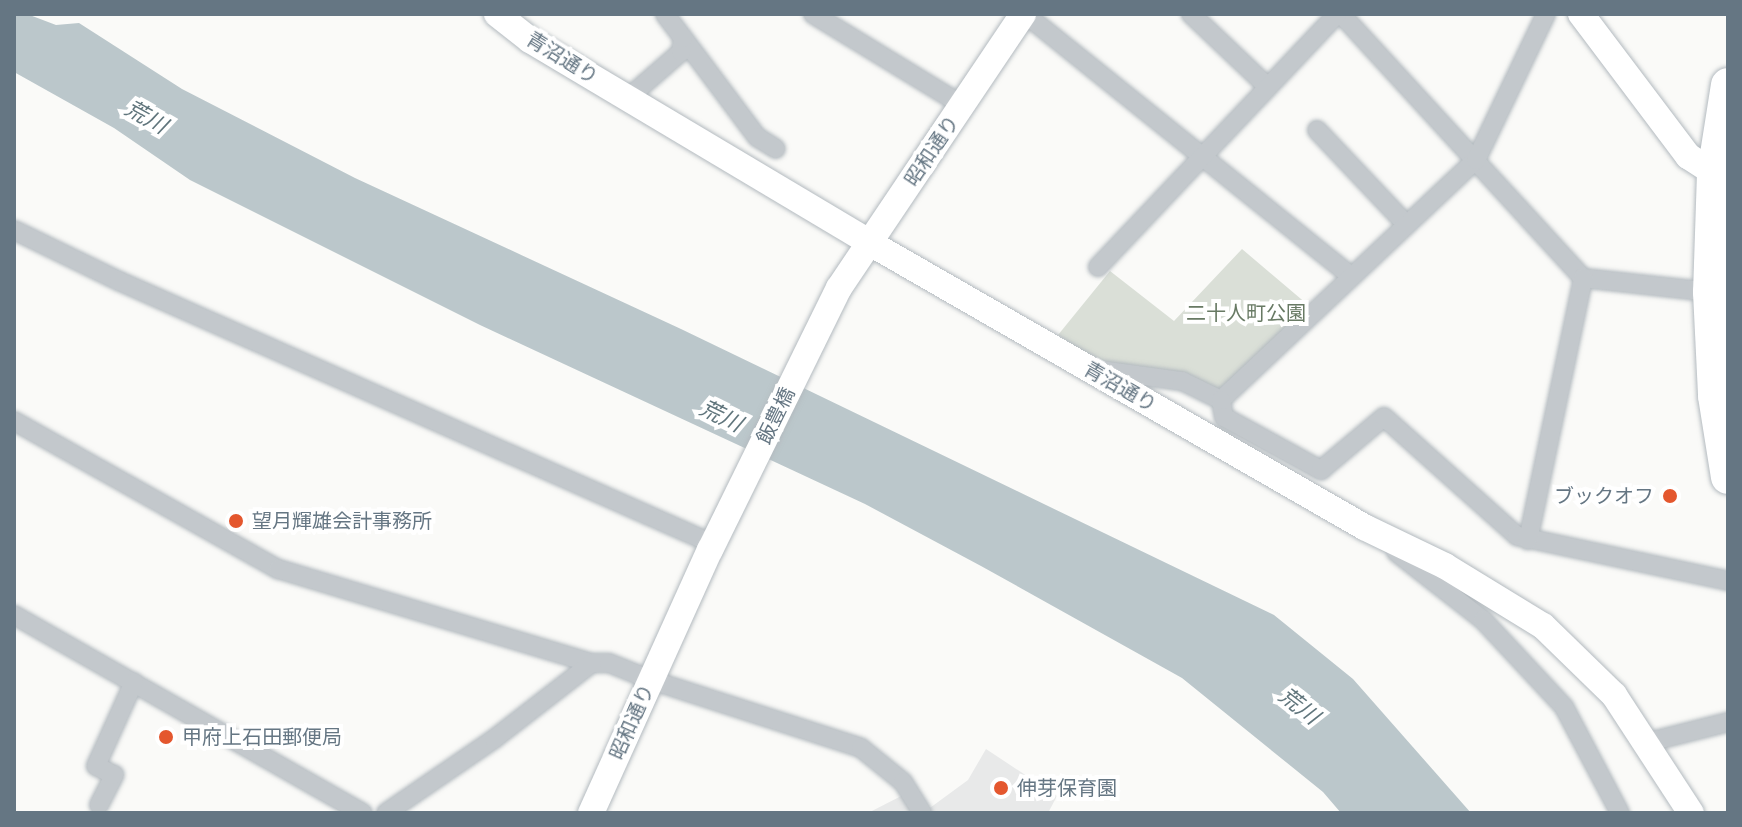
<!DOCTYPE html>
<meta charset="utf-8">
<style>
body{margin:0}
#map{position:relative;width:1742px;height:827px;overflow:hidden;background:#fafaf8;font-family:"Work Sans","Noto Sans JP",sans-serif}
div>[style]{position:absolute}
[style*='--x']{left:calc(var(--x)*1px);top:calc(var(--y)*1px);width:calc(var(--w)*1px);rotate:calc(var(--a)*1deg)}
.built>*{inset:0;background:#e8e9e9}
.green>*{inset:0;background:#dadfd7}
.water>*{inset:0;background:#bbc7cb}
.roads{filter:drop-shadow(0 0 2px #b3babf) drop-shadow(0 0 2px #b3babf)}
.street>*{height:18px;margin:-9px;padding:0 9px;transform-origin:9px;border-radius:9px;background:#c3c8cc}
.secondary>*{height:26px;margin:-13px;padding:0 13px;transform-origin:13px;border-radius:13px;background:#fff}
.highway>*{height:34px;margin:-17px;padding:0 17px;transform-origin:17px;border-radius:17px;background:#fff}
.dots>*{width:22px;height:22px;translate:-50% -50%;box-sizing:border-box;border:4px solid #fff;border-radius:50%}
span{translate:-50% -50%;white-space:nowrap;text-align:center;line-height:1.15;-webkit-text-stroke:8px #fff;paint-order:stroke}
.street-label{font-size:20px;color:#657683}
.park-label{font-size:20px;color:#687a64}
.poi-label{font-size:20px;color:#657683}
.right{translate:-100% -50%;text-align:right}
.left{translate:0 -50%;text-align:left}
.water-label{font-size:22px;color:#60757c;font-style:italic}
.frame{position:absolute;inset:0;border:16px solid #657683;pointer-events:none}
</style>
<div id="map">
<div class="built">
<i style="clip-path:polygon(986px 749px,1057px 796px,1048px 813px,923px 813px,968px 780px)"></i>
<i style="clip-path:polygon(909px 792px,922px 813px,868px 813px)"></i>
</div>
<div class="green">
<i style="clip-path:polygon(1242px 249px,1314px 310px,1221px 400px,1104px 365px,1058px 335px,1110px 271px,1174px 321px)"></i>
</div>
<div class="water">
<i style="clip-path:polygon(14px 14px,27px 14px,56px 25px,79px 23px,182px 89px,355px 178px,681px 329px,1274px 615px,1353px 679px,1471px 813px,1341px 813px,1323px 792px,1182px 678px,981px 566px,865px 504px,480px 325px,190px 180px,114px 128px,14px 72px)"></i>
</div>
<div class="roads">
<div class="street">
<i style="--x:813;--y:14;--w:175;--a:31.4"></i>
<i style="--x:1025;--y:14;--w:417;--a:38.8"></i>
<i style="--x:1191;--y:14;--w:105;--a:43.5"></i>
<i style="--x:1341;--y:14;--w:358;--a:47.5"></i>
<i style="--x:1583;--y:278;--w:128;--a:6.3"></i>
<i style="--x:683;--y:38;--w:124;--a:53.2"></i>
<i style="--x:757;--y:137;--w:22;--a:32"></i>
<i style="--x:628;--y:98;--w:70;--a:-41"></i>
<i style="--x:681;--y:52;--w:14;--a:-82"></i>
<i style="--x:683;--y:38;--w:30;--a:-127"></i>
<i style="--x:1317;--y:130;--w:129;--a:46.6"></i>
<i style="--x:14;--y:230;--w:117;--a:25.9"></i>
<i style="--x:119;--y:281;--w:650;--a:23.88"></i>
<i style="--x:1098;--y:267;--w:348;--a:-46.6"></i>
<i style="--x:1093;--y:369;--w:90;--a:7.7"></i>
<i style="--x:1182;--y:381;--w:43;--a:26"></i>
<i style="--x:1221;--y:400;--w:350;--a:-43.3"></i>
<i style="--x:1476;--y:160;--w:162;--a:-64.4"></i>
<i style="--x:1221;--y:400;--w:17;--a:80"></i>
<i style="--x:1224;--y:417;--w:111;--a:28.7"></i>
<i style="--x:1321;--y:470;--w:82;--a:-40.1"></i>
<i style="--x:1384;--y:417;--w:178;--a:41.8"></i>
<i style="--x:1517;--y:536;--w:216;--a:12"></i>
<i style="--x:14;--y:421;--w:303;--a:29.3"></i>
<i style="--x:278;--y:569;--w:328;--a:16.7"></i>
<i style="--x:1528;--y:540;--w:268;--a:-78.1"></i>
<i style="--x:1396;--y:552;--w:110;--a:38"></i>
<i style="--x:1483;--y:620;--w:119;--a:47"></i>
<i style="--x:1564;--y:707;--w:120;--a:62.2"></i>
<i style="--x:14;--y:615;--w:401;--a:29.6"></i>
<i style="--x:1645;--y:743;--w:86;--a:-14.2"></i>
<i style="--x:99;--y:805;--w:34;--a:-63"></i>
<i style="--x:114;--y:775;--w:20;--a:-153"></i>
<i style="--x:96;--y:766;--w:92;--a:-65.7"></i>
<i style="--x:386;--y:813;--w:131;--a:-34.4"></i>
<i style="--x:494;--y:739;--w:124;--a:-37.8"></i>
<i style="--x:592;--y:663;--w:17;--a:0"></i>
<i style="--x:609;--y:663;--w:45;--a:22"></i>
<i style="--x:651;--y:680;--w:221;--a:17.9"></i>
<i style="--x:861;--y:748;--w:54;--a:39"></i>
<i style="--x:903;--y:782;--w:36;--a:58"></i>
</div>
<div class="secondary">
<i style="--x:497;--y:14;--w:42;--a:38.2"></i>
<i style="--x:530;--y:40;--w:396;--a:30.8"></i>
<i style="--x:870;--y:243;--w:570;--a:29.89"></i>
<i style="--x:1364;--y:527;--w:90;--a:25.7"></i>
<i style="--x:1445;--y:566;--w:115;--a:31.5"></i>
<i style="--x:1543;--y:626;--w:99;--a:44.2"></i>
<i style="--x:1614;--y:695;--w:141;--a:56.9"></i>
<i style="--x:1581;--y:14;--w:178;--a:53"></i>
<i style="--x:1688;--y:156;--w:31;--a:33"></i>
<i style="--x:591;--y:813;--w:289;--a:-65.7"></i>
<i style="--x:710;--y:550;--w:292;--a:-63.8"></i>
<i style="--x:839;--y:288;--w:330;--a:-56.1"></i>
</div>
<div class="highway">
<i style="--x:1728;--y:85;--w:89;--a:99"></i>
<i style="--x:1714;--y:173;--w:119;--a:91.9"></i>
<i style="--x:1710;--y:292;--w:104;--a:87.2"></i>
<i style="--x:1715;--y:396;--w:82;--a:80.9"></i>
</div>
</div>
<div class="dots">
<i style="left:1670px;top:496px;background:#e4572e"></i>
<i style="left:236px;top:521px;background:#e4572e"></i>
<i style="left:166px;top:737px;background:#e4572e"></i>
<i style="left:1001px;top:788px;background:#e4572e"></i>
</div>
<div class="street-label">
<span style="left:562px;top:58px;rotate:32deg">青沼通り</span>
<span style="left:932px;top:151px;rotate:-56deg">昭和通り</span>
<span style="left:1120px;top:387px;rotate:30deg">青沼通り</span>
<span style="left:776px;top:416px;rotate:-64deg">飯豊橋</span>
<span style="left:632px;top:722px;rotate:-66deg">昭和通り</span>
</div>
<div class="park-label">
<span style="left:1246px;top:313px">二十人町公園</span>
</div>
<div class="poi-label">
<span class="right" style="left:1654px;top:496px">ブックオフ</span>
<span class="left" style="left:252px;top:521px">望月輝雄会計事務所</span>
<span class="left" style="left:182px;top:737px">甲府上石田郵便局</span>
<span class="left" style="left:1017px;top:788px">伸芽保育園</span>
</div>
<div class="water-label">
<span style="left:146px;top:117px;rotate:29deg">荒川</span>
<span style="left:721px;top:416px;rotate:26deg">荒川</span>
<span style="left:1299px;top:706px;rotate:38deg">荒川</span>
</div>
<div class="frame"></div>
</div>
